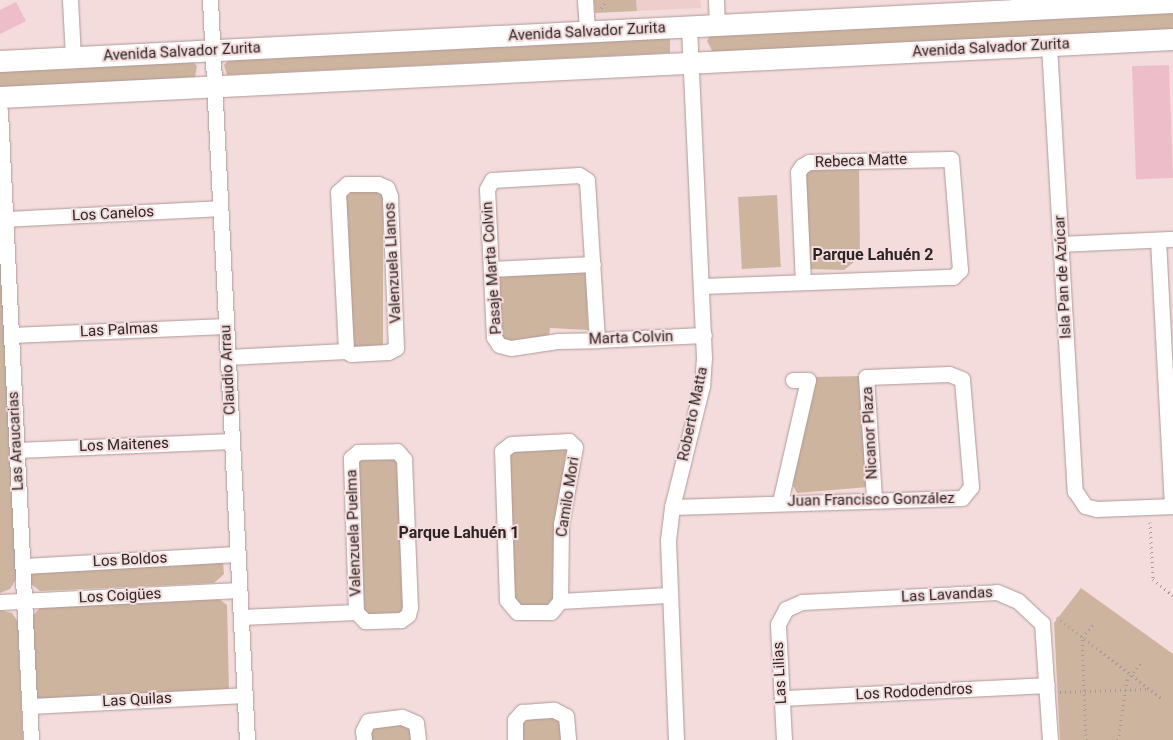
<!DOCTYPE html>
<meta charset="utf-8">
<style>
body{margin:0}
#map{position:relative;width:1173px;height:740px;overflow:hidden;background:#f3dcdb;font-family:Roboto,sans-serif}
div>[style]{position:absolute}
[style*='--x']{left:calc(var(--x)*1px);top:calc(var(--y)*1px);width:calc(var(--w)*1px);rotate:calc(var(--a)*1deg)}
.built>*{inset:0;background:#edcecc}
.green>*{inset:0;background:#cdb49f;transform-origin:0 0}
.building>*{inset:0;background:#eebdca;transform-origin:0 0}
.path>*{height:3px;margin-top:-1.5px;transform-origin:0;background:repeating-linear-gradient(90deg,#aa9897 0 1px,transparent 0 5px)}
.roads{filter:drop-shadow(0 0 1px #af9998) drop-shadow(0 0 1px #af9998)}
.minor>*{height:15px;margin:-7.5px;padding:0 7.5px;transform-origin:7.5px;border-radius:7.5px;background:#fff}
.secondary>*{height:21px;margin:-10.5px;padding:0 10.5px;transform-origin:10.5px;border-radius:10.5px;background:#fff}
span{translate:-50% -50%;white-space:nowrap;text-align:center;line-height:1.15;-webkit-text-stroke:4px #f3dcdb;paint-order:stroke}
.street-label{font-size:15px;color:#2d2525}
.neighbourhood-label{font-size:16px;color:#2d2525;font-weight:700}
</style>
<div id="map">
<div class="built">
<i style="clip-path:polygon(636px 0,700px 0,701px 8px,637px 11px)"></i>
</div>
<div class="green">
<i style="clip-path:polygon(594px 0,636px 0,637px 11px,595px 13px)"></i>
<i style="clip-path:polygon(1173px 11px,1173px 30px,713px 52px,707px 41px,711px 34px)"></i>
<i style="clip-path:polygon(670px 38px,670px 53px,227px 75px,224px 65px,231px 58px)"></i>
<i style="clip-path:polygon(191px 60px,197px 66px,195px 77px,0 89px,0 69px)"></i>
<i style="clip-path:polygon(859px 166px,860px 257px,844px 270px,809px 269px,805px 169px)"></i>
<i style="left:344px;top:191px;width:39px;height:157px"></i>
<i style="left:777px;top:195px;width:72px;height:39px;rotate:87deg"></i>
<i style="clip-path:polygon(0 250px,17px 578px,10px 589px,0 593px)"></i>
<i style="clip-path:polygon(586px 271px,588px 330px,550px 328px,549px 337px,507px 343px,500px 340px,497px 275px)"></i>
<i style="clip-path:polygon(863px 376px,868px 487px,797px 493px,791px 482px,814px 377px)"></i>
<i style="clip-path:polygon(564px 446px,569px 449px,555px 600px,549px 607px,514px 605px,508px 451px)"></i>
<i style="clip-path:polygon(361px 457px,398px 457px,407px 606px,401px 615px,370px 616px,363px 612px,355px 463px)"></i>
<i style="clip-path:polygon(223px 562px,224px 574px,214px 583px,40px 591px,31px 584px,31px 572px)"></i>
<i style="clip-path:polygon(1081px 588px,1173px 654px,1173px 740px,1060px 740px,1054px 623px)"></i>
<i style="clip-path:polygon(219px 599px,227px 605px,229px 690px,39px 700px,36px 696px,32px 616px,41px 607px)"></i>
<i style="clip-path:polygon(0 610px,12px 613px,18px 622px,23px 740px,0 740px)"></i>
<i style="clip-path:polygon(559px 715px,563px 740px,520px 740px,521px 718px)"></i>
<i style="clip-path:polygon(408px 722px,412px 740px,368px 740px,369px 728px)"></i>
</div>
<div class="building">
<i style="clip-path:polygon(16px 2px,26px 21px,0 34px,0 10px)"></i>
<i style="left:1169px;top:65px;width:113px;height:37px;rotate:88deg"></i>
</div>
<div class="path">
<i style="--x:601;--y:8;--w:10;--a:-53"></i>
<i style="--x:1150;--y:522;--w:57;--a:87"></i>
<i style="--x:1153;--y:579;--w:26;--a:40"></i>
<i style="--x:1057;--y:617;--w:132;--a:37.9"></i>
<i style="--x:1060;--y:692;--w:86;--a:-2"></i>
<i style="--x:1086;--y:740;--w:103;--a:-92.2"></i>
<i style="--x:1082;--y:637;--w:18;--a:-49"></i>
<i style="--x:1118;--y:740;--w:61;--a:-81.5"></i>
<i style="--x:1127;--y:680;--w:24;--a:-52"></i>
</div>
<div class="roads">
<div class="minor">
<i style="--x:70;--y:0;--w:58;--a:87"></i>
<i style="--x:210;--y:0;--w:741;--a:87.14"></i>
<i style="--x:585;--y:0;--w:32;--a:86"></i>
<i style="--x:716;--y:0;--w:26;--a:88"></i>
<i style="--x:1049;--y:45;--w:447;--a:86.7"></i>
<i style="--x:1075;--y:491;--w:18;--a:56"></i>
<i style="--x:1085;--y:506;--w:12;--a:14"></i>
<i style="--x:1097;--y:509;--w:76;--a:-2.3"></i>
<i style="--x:0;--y:111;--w:630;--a:87.18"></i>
<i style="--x:5;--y:219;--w:215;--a:-2.9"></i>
<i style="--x:1158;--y:240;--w:266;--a:87"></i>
<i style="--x:1061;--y:244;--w:112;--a:-2.6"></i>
<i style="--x:491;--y:269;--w:102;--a:-2.8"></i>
<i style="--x:702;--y:286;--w:251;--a:-2.1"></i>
<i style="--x:953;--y:277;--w:10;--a:-45"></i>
<i style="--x:960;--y:270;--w:111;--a:-94.6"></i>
<i style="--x:951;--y:159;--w:142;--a:178.8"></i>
<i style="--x:809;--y:162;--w:8;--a:150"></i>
<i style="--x:802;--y:166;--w:7;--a:124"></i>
<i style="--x:798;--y:172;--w:109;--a:87.4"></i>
<i style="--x:11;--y:335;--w:215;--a:-2.4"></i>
<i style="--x:597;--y:340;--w:160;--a:-93.6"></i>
<i style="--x:587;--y:180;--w:9;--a:-148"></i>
<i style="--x:579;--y:175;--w:87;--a:176.7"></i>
<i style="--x:492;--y:180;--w:10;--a:119"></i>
<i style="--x:487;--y:189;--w:148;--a:87.3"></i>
<i style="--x:494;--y:337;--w:9;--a:58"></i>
<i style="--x:499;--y:345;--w:12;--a:14"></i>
<i style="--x:511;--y:348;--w:48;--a:-8.5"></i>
<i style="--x:558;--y:341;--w:39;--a:-1"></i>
<i style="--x:597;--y:340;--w:107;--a:-2.7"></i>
<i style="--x:228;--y:357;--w:118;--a:-2.9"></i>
<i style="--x:346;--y:351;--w:6;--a:31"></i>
<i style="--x:351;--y:354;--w:37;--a:-3"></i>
<i style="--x:388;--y:352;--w:9;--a:-27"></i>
<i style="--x:396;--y:348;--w:152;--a:-92.3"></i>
<i style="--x:390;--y:196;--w:9;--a:-111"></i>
<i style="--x:387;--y:188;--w:10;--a:-156"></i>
<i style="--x:378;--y:184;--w:31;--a:180"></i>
<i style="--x:347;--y:184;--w:12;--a:138"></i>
<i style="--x:338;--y:192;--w:159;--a:87.1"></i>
<i style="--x:569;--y:441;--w:8;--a:45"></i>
<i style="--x:575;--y:447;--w:78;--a:100.3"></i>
<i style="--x:561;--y:524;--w:77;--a:90.7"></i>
<i style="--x:560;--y:601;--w:14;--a:129"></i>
<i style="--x:551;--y:612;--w:34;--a:180"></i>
<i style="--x:517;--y:612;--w:16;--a:-130"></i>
<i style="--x:507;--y:600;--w:149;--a:-91.9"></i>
<i style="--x:502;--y:451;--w:11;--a:-38"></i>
<i style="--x:511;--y:444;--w:58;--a:-3"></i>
<i style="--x:17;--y:450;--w:215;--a:-2.4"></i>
<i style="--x:397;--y:451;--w:11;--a:49"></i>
<i style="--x:404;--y:459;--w:148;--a:87.7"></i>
<i style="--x:410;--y:607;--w:8;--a:104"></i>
<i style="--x:408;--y:615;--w:9;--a:144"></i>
<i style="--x:401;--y:620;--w:36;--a:178"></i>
<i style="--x:365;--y:621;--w:13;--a:-135"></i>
<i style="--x:356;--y:612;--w:154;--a:-91.9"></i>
<i style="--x:351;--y:458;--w:9;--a:-41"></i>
<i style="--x:358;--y:452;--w:39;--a:-1"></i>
<i style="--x:780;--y:502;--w:125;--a:-77.1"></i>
<i style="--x:808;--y:380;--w:15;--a:180"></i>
<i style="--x:672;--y:507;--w:290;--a:-1.8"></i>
<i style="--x:962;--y:498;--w:14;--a:-51"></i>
<i style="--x:971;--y:487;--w:108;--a:-94.8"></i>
<i style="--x:962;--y:379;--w:14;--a:-159"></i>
<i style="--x:949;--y:374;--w:83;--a:177.9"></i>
<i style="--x:866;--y:377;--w:121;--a:86.2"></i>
<i style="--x:23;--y:566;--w:215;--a:-3.2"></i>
<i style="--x:560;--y:601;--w:108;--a:-3.2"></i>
<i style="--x:0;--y:602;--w:239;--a:-2.9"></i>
<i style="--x:241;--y:617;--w:115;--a:-2.5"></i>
<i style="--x:782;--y:698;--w:265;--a:-2.8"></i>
<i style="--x:30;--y:706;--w:215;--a:-2.9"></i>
<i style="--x:364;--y:740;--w:9;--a:-96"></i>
<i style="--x:363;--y:731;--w:11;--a:-63"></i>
<i style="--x:368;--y:721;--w:34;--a:-7"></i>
<i style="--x:402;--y:717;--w:15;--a:23"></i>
<i style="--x:416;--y:723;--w:17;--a:83"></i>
<i style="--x:515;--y:740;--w:20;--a:-90"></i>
<i style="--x:515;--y:720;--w:11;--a:-49"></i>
<i style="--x:522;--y:712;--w:32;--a:-4"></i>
<i style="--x:554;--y:710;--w:13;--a:27"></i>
<i style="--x:566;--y:716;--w:24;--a:85"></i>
<i style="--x:676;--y:740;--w:200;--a:-92.3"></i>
<i style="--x:668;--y:540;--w:33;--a:-83"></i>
<i style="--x:672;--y:507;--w:125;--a:-76.1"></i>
<i style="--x:702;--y:386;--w:28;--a:-86"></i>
<i style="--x:704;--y:358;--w:331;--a:-92.6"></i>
<i style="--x:784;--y:740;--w:116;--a:-93"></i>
<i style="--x:778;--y:624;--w:17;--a:-62"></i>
<i style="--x:786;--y:609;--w:17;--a:-24"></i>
<i style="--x:802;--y:602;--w:195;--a:-2.9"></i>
<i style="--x:997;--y:592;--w:23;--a:23"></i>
<i style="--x:1018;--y:601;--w:33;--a:43"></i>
<i style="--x:1042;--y:623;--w:117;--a:86.1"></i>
</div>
<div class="secondary">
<i style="--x:0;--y:61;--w:1174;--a:-2.88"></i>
<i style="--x:0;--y:97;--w:1174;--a:-2.83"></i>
</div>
</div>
<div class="street-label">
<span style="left:587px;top:32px;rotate:-3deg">Avenida Salvador Zurita</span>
<span style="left:991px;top:48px;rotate:-3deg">Avenida Salvador Zurita</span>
<span style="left:182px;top:52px;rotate:-3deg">Avenida Salvador Zurita</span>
<span style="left:861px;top:161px;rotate:-2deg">Rebeca Matte</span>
<span style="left:113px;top:214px;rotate:-3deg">Los Canelos</span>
<span style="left:393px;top:263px;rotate:-93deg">Valenzuela Llanos</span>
<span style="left:492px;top:268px;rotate:-94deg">Pasaje Marta Colvin</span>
<span style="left:1063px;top:277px;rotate:-93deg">Isla Pan de Azúcar</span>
<span style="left:119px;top:330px;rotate:-3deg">Las Palmas</span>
<span style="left:631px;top:338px;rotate:-2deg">Marta Colvin</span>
<span style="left:228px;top:370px;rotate:-93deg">Claudio Arrau</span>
<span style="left:693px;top:414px;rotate:-78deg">Roberto Matta</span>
<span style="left:870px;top:433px;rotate:-93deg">Nicanor Plaza</span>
<span style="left:16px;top:441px;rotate:-93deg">Las Araucarias</span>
<span style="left:124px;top:445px;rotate:-2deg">Los Maitenes</span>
<span style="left:568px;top:497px;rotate:-81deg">Camilo Mori</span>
<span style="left:871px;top:500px;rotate:-1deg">Juan Francisco González</span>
<span style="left:354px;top:533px;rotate:-92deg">Valenzuela Puelma</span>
<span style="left:130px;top:560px;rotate:-3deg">Los Boldos</span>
<span style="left:947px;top:595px;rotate:-3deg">Las Lavandas</span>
<span style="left:120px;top:596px;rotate:-3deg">Los Coigües</span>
<span style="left:780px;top:673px;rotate:-93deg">Las Lilias</span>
<span style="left:914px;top:692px;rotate:-3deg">Los Rododendros</span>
<span style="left:137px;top:700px;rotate:-3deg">Las Quilas</span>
</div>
<div class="neighbourhood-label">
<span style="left:873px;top:255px">Parque Lahuén 2</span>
<span style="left:459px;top:533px">Parque Lahuén 1</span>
</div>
</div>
